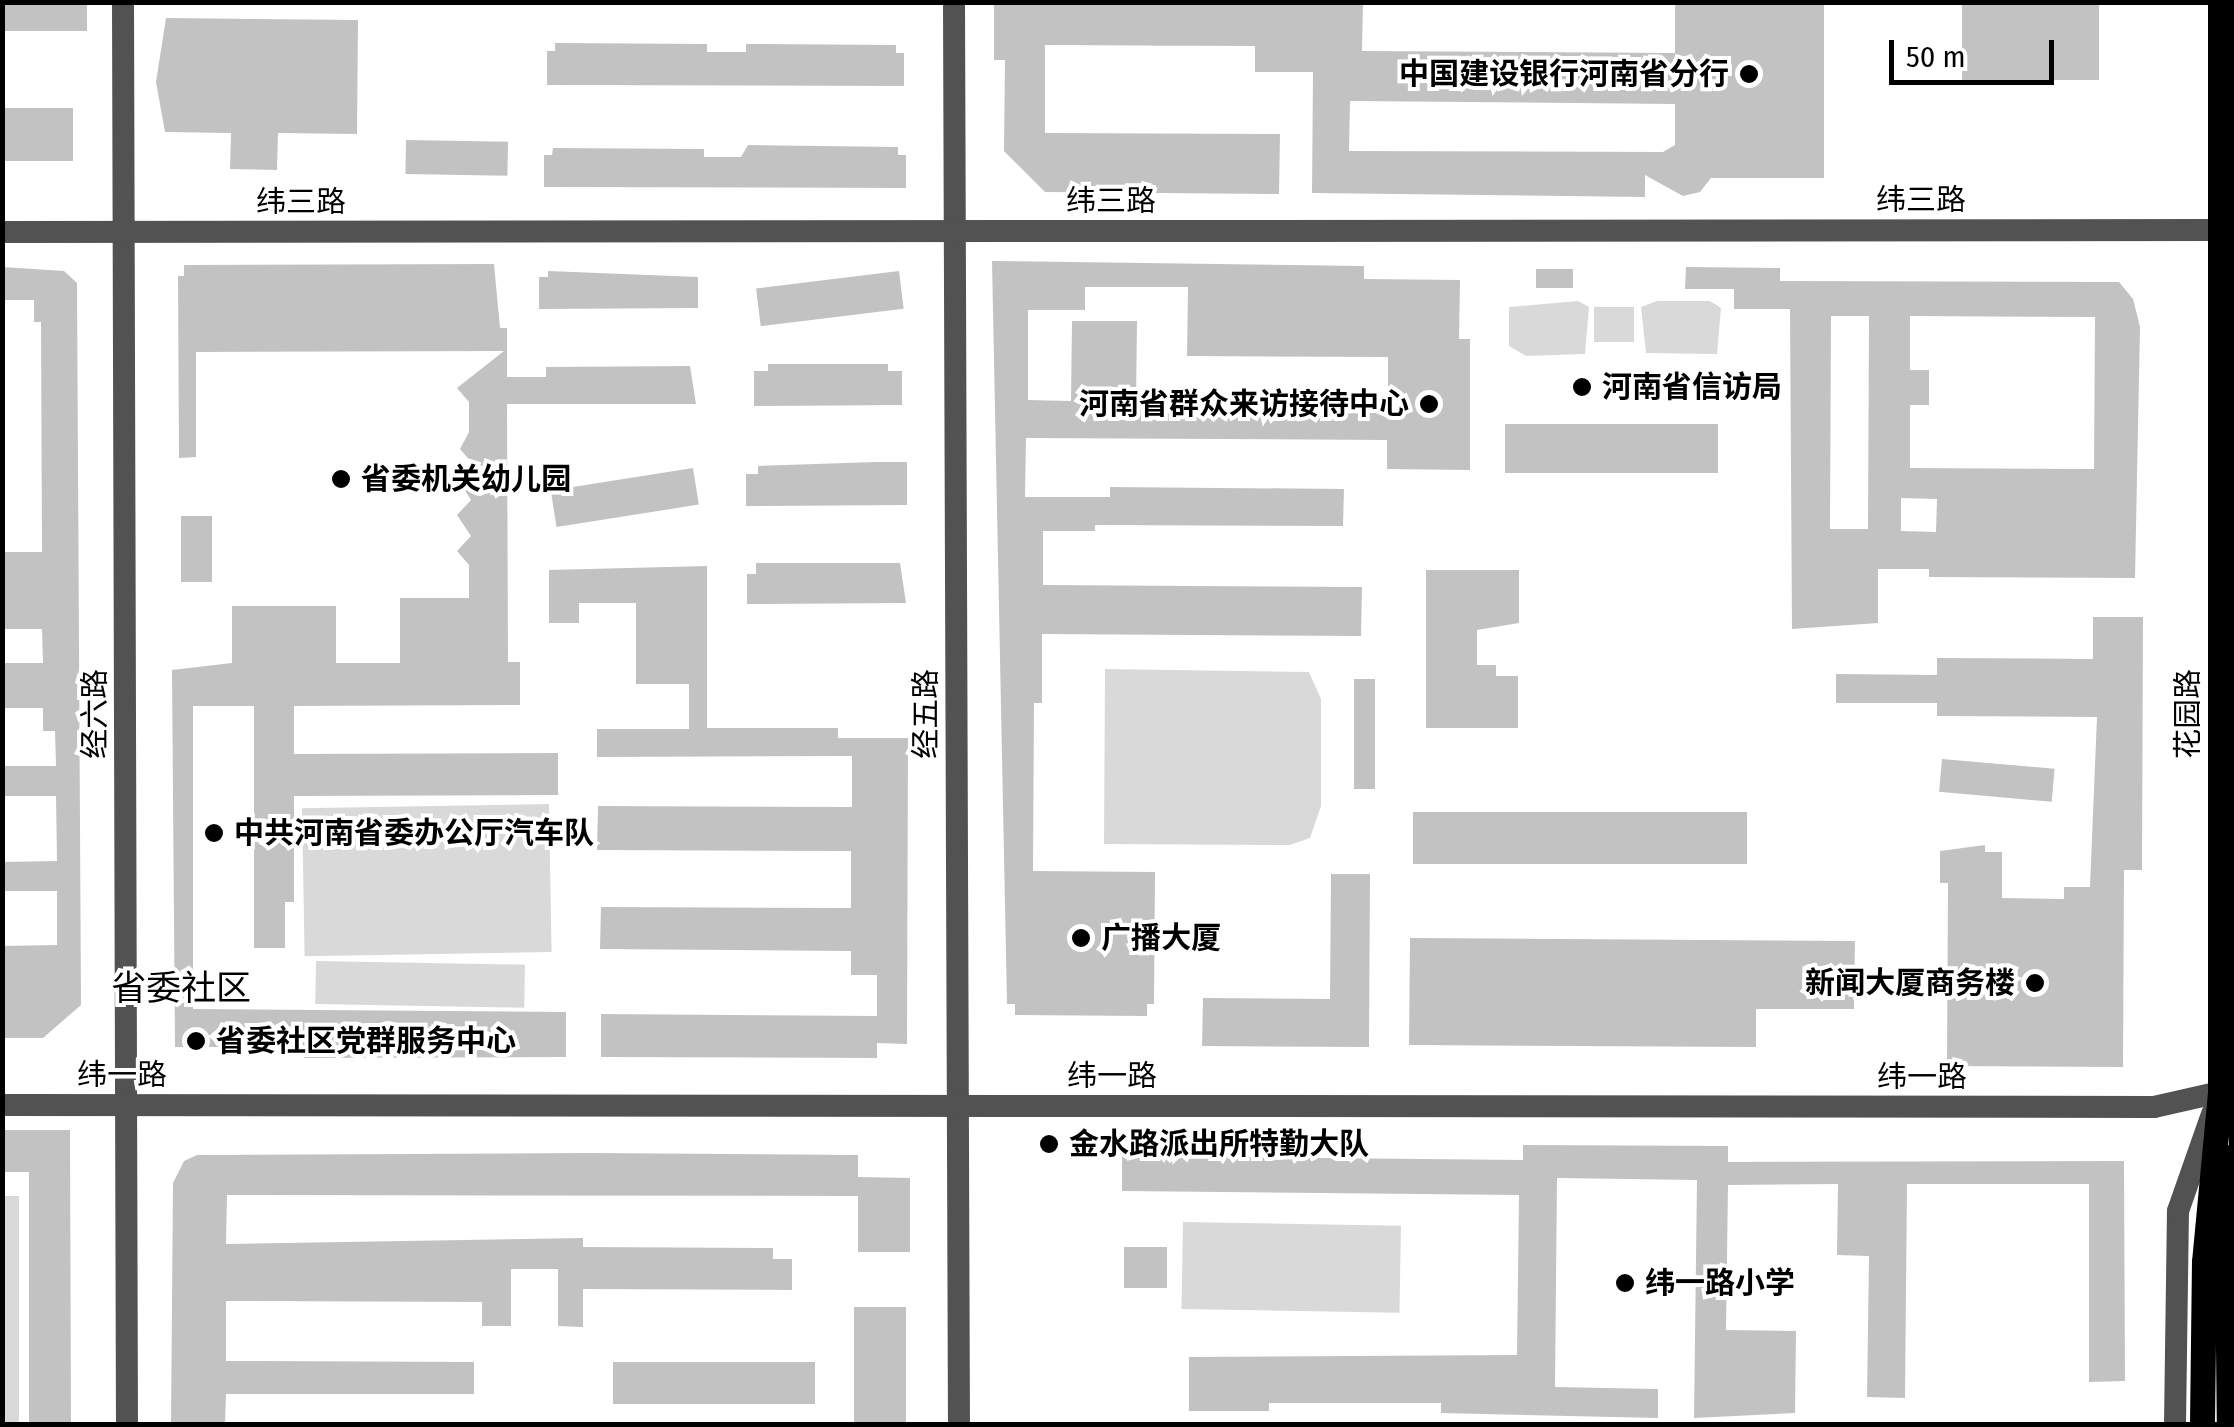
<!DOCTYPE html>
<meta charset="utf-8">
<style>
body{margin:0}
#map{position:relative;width:2234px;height:1427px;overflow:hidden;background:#fff;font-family:"Fira Sans Condensed","Noto Sans SC",sans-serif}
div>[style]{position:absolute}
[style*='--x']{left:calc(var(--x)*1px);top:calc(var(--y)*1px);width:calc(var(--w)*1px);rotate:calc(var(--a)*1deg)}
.green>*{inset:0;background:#d9d9d9;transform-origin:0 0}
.building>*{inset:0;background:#c2c2c2;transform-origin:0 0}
.minor>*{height:22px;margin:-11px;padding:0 11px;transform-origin:11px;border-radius:11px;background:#525252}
.major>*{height:25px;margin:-12.5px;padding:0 12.5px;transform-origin:12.5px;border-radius:12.5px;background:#000}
.dots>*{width:28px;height:28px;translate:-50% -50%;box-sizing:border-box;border:5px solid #fff;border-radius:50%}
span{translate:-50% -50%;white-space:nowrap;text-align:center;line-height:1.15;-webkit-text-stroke:8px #fff;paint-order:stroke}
.poi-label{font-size:30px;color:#000;font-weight:700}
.right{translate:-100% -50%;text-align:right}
.left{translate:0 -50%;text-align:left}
.street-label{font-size:30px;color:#000}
.quarter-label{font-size:35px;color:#000}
.frame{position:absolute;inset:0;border:5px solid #000;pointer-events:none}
.scale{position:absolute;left:1889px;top:40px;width:165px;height:45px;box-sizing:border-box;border:5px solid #000;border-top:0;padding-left:12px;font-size:30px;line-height:35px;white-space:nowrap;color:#000;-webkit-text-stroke:8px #fff;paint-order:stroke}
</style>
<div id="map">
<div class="green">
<i style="clip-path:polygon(1578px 301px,1589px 307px,1585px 354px,1526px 356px,1509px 346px,1509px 307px)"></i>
<i style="clip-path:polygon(1657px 301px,1710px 301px,1721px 308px,1717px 354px,1646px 353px,1641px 307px)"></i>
<i style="left:1594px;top:307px;width:40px;height:35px"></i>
<i style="clip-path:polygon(1105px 669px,1309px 672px,1321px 699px,1321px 806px,1310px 838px,1290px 845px,1104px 844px)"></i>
<i style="left:549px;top:804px;width:148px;height:247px;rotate:89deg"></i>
<i style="left:316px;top:961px;width:209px;height:43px;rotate:1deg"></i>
<i style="left:3px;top:1196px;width:16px;height:228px"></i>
<i style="left:1183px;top:1222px;width:218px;height:87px;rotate:1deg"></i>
</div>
<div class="building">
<i style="left:2px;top:2px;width:85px;height:29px"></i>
<i style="clip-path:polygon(evenodd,994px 2px,1363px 2px,1362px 51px,1675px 53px,1675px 2px,1824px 2px,1824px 178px,1711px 178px,1700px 192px,1683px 196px,1645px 175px,1645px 197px,1312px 193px,1313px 72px,1255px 72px,1255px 46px,1045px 45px,1045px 133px,1280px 134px,1279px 194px,1045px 192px,1004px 151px,1005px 60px,994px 60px,994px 2px,1350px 101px,1675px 104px,1675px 145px,1663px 152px,1349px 151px,1350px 101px)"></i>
<i style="left:1962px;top:2px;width:137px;height:78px"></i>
<i style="clip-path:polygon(166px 18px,358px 20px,357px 134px,278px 133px,277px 170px,230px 169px,231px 133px,165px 132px,156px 82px)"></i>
<i style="clip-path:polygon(555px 43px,707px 44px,707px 52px,746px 52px,746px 44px,896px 45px,896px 53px,904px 53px,904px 86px,547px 85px,547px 51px,555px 51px)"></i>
<i style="left:2px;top:108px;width:71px;height:53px"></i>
<i style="left:406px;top:140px;width:102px;height:34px;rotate:1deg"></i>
<i style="clip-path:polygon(748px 145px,898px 147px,898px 155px,906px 155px,906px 188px,544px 187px,544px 155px,552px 155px,553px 148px,704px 149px,704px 157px,741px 157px)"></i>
<i style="clip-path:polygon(evenodd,992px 261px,1364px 266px,1364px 279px,1460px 280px,1459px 339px,1470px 339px,1470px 470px,1387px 469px,1387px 440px,1026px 438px,1025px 497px,1110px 497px,1110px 487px,1344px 489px,1343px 526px,1095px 525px,1095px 531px,1043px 531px,1043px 585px,1362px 587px,1361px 636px,1042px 634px,1042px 703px,1034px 703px,1033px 871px,1155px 872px,1154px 1004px,1147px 1004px,1147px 1016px,1015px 1015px,1015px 1004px,1007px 1004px,992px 261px,1085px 287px,1188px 287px,1187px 356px,1388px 357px,1388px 403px,1136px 401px,1137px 321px,1072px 321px,1071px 401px,1028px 400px,1028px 310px,1085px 310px,1085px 287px)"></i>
<i style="clip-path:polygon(494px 264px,500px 328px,507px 328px,507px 377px,546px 377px,546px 367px,690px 366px,696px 404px,507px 404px,508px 662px,520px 662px,520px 705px,294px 706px,294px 754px,558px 753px,558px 795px,294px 796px,294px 902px,285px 902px,285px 948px,254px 948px,254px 706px,193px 706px,193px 1009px,566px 1012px,566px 1057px,304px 1058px,304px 1047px,175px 1047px,172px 670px,232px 663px,232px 606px,336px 606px,336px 663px,400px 663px,400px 598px,469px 598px,469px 565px,457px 551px,471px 536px,457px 515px,471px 500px,459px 481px,474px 465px,460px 449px,469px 432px,469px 402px,457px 388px,504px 351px,196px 352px,196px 457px,179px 458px,178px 276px,184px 276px,184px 265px)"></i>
<i style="clip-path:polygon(2px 267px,64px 271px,77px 283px,81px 1005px,43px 1038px,2px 1038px,2px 946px,57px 945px,57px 891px,2px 891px,2px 862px,57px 861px,56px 796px,2px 796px,2px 766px,56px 766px,55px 731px,43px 731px,43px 708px,2px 708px,2px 663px,43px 663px,42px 629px,2px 629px,2px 552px,42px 552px,41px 322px,34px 322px,34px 300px,2px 300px)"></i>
<i style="clip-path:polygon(evenodd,1686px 267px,1780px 268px,1780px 281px,2119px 282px,2133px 299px,2140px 327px,2135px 578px,1929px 577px,1929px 569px,1878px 569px,1878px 623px,1792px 629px,1790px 309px,1734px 309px,1734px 289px,1685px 289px,1686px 267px,1831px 316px,1869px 316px,1868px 529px,1830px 529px,1831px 316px,1686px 267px,1910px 316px,2095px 317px,2094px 469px,1910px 468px,1910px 405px,1929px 405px,1929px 370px,1910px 370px,1910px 316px,1686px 267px,1901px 498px,1937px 499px,1936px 532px,1901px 531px,1901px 498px)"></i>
<i style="left:1536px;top:269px;width:37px;height:19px"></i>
<i style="clip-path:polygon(548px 271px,698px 277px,698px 308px,539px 309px,539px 277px,548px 277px)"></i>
<i style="left:899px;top:271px;width:38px;height:144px;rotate:83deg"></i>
<i style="clip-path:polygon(768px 364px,888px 364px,888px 371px,902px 371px,902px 405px,754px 406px,754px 371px,768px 371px)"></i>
<i style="left:1505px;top:424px;width:213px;height:49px"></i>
<i style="clip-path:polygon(876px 462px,907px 462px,907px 505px,746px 506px,746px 474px,758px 474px,758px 466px)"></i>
<i style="left:693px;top:468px;width:37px;height:144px;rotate:81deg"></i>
<i style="left:212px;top:516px;width:66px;height:31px;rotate:90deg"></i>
<i style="clip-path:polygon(756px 563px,900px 563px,906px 603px,747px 604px,747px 574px,756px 574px)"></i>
<i style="clip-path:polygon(707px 566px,707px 728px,838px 728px,838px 738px,908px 738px,907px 1044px,877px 1043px,877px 1058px,601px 1057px,601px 1014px,877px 1016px,877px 975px,851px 975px,851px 951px,600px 949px,601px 907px,851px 908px,851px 851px,597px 850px,598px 806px,852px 807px,852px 756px,597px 757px,597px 729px,689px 729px,689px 684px,636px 684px,636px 603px,579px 603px,579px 623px,549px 623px,549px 570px)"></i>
<i style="clip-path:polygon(1426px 570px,1519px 570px,1519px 623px,1477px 630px,1477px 665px,1496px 665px,1496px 676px,1518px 676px,1518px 728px,1426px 728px)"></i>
<i style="clip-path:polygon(2093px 617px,2143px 617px,2142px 870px,2124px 870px,2123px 1067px,1947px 1066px,1948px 883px,1940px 883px,1940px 851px,1985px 845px,1985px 852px,2002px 852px,2002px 898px,2064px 899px,2064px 887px,2090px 887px,2097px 717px,1937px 716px,1937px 703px,1836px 703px,1836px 674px,1937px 675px,1937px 658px,2093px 659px)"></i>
<i style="left:1354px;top:679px;width:21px;height:110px"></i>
<i style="left:1942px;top:759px;width:113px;height:33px;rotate:5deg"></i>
<i style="left:1413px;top:812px;width:334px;height:52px"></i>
<i style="clip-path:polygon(1331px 874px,1370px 874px,1369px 1047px,1202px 1046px,1203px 998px,1330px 999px)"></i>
<i style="clip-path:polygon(1410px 938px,1855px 941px,1854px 1009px,1756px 1009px,1756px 1047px,1409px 1045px)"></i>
<i style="clip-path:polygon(2px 1130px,70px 1130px,71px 1424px,29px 1424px,29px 1172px,2px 1172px)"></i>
<i style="clip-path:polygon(1523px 1145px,1728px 1146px,1728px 1162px,2124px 1161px,2125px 1381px,2089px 1382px,2089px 1184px,1907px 1184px,1905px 1398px,1867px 1397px,1869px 1256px,1837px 1255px,1838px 1184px,1728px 1185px,1726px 1330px,1796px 1331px,1795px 1413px,1694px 1418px,1697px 1180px,1557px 1178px,1555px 1387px,1658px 1389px,1658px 1418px,1441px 1413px,1441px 1403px,1269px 1403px,1269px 1411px,1189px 1411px,1189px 1357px,1517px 1355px,1519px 1195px,1122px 1191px,1122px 1156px,1523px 1160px)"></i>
<i style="clip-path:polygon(589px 1153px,858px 1155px,858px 1177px,910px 1178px,910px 1252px,858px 1252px,858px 1196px,227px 1195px,226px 1244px,583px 1238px,583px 1247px,773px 1248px,773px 1259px,792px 1259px,792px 1290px,583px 1289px,583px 1327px,558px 1326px,558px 1269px,511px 1269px,511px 1326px,482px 1326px,482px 1302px,226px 1301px,226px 1361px,474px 1362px,474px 1394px,226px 1394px,225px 1424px,171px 1424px,173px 1183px,184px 1161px,197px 1155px)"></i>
<i style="left:1124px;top:1247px;width:43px;height:41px"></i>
<i style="left:854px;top:1307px;width:52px;height:116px"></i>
<i style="left:613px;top:1362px;width:202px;height:42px"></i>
</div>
<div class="minor">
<i style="--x:123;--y:2;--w:1422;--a:89.84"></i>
<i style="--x:954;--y:2;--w:1422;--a:89.8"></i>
<i style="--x:2;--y:232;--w:2218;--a:-0.05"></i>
<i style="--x:2;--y:1105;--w:2152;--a:0.05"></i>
<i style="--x:2154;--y:1107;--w:68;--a:-12.8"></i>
<i style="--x:2175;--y:1424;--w:213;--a:-89.2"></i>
<i style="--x:2178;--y:1211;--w:103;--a:-70.7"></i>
</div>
<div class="major">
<i style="--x:2226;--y:1157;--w:267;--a:89.4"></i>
<i style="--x:2202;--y:1424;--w:162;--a:-89.3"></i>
<i style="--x:2204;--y:1262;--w:171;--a:-84.6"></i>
<i style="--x:2220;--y:1092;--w:1090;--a:-90"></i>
</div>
<div class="dots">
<i style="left:1749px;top:74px;background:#000"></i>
<i style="left:1582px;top:387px;background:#000"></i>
<i style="left:1429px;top:404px;background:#000"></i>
<i style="left:341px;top:479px;background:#000"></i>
<i style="left:214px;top:833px;background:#000"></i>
<i style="left:1081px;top:938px;background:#000"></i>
<i style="left:2035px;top:983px;background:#000"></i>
<i style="left:196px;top:1041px;background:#000"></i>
<i style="left:1049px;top:1144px;background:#000"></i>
<i style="left:1625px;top:1283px;background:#000"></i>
</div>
<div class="poi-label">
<span class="right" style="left:1729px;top:74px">中国建设银行河南省分行</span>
<span class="left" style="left:1602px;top:387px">河南省信访局</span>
<span class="right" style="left:1409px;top:404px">河南省群众来访接待中心</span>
<span class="left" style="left:361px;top:479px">省委机关幼儿园</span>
<span class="left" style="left:234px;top:833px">中共河南省委办公厅汽车队</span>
<span class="left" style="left:1101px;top:938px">广播大厦</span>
<span class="right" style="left:2015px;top:983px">新闻大厦商务楼</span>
<span class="left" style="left:216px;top:1041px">省委社区党群服务中心</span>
<span class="left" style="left:1069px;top:1144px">金水路派出所特勤大队</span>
<span class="left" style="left:1645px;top:1283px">纬一路小学</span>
</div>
<div class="street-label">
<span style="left:1921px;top:200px">纬三路</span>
<span style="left:1111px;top:201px">纬三路</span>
<span style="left:301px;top:202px">纬三路</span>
<span style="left:95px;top:714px;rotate:-90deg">经六路</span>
<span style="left:926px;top:714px;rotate:-90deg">经五路</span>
<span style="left:2188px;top:714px;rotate:-90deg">花园路</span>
<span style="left:122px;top:1075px">纬一路</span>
<span style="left:1112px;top:1076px">纬一路</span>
<span style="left:1922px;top:1077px">纬一路</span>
</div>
<div class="quarter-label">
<span style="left:181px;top:988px">省委社区</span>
</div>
<div class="frame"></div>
<div class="scale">50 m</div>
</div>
